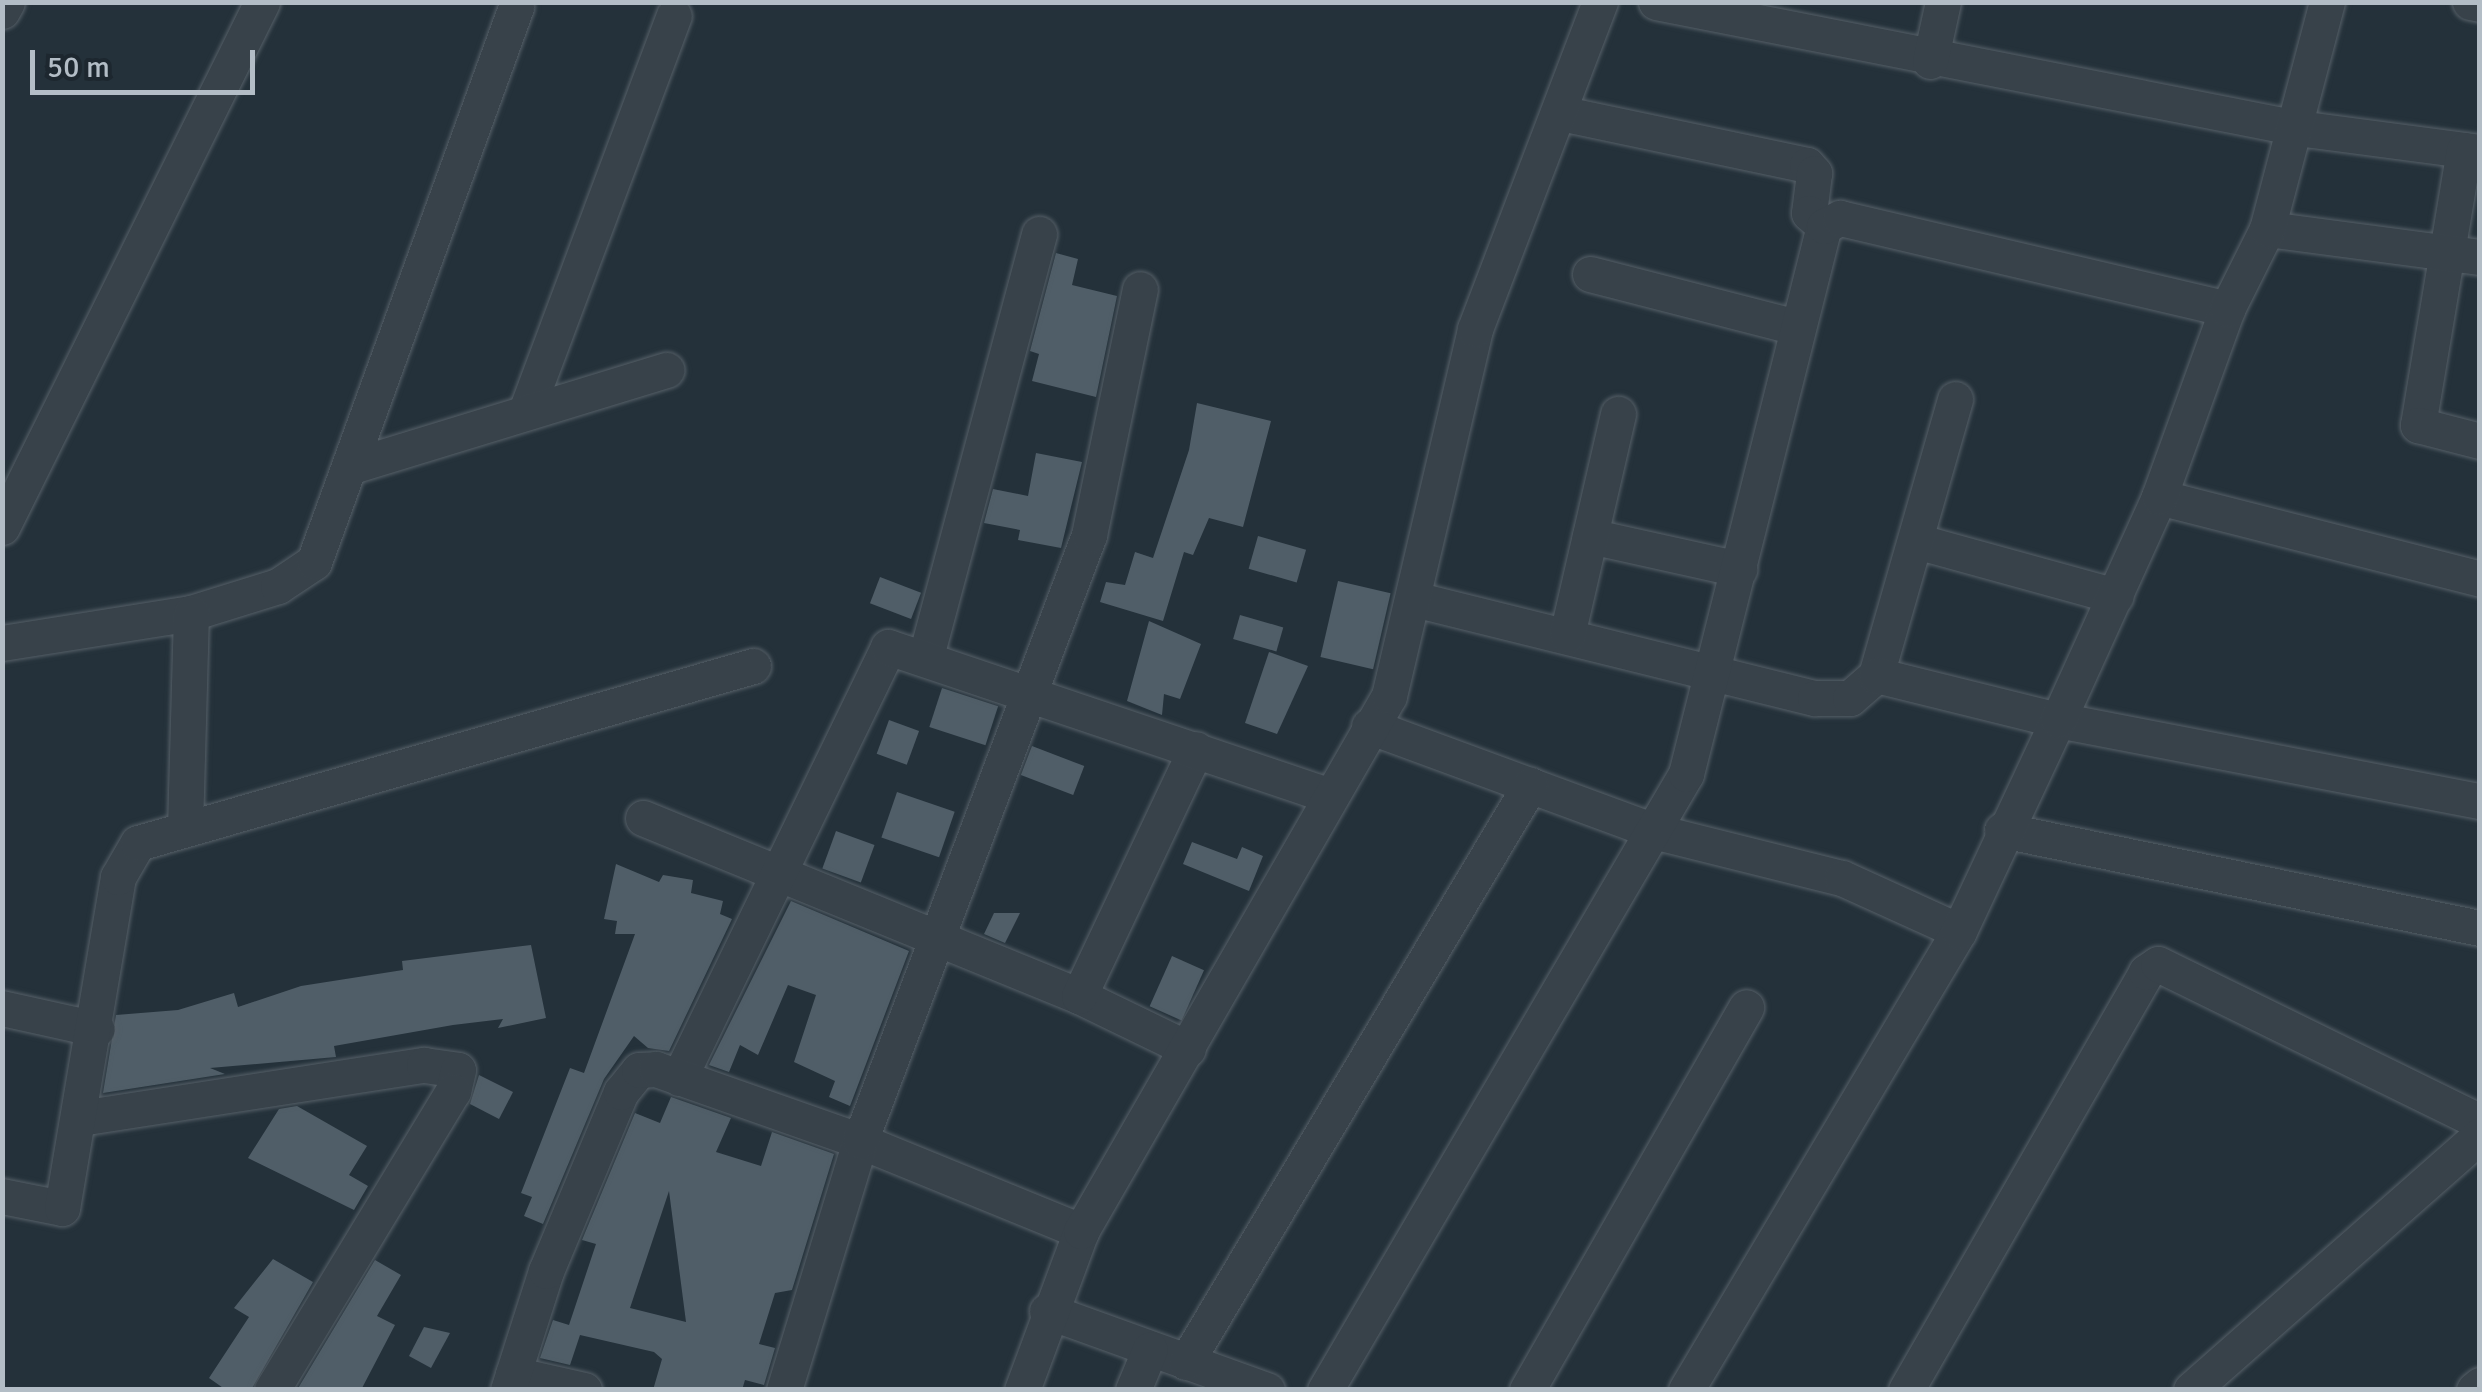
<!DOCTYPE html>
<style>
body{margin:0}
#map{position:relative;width:2482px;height:1392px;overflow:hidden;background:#24313a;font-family:Signika,sans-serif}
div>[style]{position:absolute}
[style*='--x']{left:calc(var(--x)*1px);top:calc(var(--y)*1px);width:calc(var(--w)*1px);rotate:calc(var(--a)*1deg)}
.building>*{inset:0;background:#505e68;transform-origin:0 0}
.roads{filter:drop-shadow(0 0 2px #566068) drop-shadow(0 0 2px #566068)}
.minor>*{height:35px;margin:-17.5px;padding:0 17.5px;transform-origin:17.5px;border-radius:17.5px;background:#38424a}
span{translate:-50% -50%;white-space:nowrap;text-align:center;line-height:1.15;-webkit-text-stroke:8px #1d272f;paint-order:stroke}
.frame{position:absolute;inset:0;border:5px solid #b3bdc6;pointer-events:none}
.scale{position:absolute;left:30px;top:50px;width:225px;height:45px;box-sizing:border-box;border:5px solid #b3bdc6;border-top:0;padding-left:12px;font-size:30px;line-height:35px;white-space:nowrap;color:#b3bdc6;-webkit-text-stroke:8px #1d272f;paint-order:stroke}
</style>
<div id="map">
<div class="building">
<i style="clip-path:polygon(1056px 253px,1078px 259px,1072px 285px,1117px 296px,1096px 397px,1032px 381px,1039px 354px,1030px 351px)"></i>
<i style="clip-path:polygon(1197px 403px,1271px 421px,1243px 527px,1209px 518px,1193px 555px,1184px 552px,1163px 621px,1100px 602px,1106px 582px,1125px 585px,1135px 552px,1153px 558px,1189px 450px)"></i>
<i style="clip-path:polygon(1036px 453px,1082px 462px,1061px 548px,1018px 540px,1020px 530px,984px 523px,993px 489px,1028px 496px)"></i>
<i style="left:1258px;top:536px;width:50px;height:34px;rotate:16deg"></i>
<i style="left:880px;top:577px;width:44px;height:28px;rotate:21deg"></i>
<i style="left:1338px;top:581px;width:54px;height:78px;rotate:13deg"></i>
<i style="left:1240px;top:615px;width:45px;height:25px;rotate:16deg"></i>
<i style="clip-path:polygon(1149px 621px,1201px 644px,1180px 699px,1164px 694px,1162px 715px,1127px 701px)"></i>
<i style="clip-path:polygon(1269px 652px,1308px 666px,1277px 734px,1245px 723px)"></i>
<i style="left:942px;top:688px;width:59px;height:41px;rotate:18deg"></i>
<i style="left:889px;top:720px;width:32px;height:36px;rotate:20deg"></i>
<i style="left:1032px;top:746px;width:56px;height:31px;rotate:21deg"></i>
<i style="left:897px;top:792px;width:61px;height:48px;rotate:19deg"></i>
<i style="left:836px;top:831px;width:41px;height:40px;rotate:20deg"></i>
<i style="clip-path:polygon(1192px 842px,1237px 859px,1242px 847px,1263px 856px,1249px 891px,1183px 864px)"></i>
<i style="clip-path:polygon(616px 864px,659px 882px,663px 875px,693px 880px,691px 893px,723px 901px,720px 914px,732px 919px,669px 1051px,648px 1048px,634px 1036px,604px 1079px,543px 1224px,524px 1216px,532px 1197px,521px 1193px,570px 1068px,584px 1073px,635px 934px,615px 934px,617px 921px,604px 919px)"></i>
<i style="clip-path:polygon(791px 901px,909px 951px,850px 1106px,829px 1097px,835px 1081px,794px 1062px,816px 995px,788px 985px,758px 1055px,740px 1045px,729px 1072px,709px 1065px)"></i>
<i style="clip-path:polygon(994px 913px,1020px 913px,1005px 943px,984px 934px)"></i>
<i style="clip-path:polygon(531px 945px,546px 1018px,498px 1028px,503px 1019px,453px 1025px,334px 1046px,336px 1057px,210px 1068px,225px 1074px,103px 1093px,116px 1015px,178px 1010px,234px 993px,238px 1007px,301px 986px,403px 970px,402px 961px)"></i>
<i style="left:1172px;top:956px;width:35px;height:55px;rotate:24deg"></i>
<i style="clip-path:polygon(479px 1075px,513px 1092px,499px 1119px,470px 1104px)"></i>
<i style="clip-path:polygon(evenodd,671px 1097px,731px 1118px,716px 1152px,761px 1166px,772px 1132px,834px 1154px,792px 1290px,775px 1293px,759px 1344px,775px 1348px,764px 1385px,745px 1380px,742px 1390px,653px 1390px,662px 1359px,654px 1352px,580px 1335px,570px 1365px,540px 1358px,553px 1320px,569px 1325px,596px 1244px,582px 1240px,635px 1113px,660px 1123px,671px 1097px,669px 1191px,686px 1322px,630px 1308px,669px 1191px)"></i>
<i style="clip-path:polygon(297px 1106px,367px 1146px,349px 1175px,368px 1186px,354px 1210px,248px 1158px,279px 1109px)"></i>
<i style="clip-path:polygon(273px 1259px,313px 1282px,251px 1390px,226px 1390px,209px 1378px,249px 1317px,234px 1308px)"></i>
<i style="clip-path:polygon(375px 1260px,401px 1275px,377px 1316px,395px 1325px,361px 1390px,297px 1390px)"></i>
<i style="clip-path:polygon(424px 1327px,450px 1333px,431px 1368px,409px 1356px)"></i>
</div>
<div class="roads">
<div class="minor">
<i style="--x:1656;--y:2;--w:653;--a:11.12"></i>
<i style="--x:2297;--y:128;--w:185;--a:7.5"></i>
<i style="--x:2470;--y:2;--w:10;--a:11"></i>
<i style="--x:2;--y:11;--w:10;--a:-61"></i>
<i style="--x:1930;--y:61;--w:60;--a:-77.6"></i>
<i style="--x:1560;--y:113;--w:252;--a:11.9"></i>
<i style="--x:1807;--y:165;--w:11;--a:49"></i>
<i style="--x:1814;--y:173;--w:40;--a:97.1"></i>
<i style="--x:1809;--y:213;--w:20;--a:41"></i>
<i style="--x:2464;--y:150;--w:279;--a:99.5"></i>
<i style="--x:2418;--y:425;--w:64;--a:14.5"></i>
<i style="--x:2267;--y:229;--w:215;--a:7.5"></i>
<i style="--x:1590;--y:274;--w:213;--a:14.4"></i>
<i style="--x:526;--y:411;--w:422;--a:-69.5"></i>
<i style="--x:349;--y:467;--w:332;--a:-17"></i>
<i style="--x:2159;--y:497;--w:331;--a:14.3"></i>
<i style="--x:2;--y:527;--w:586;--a:-63.65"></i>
<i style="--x:1590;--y:536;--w:153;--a:12.5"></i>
<i style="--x:1916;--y:541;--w:207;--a:15.4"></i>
<i style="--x:1414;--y:599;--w:413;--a:13.9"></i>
<i style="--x:1815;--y:698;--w:35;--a:0"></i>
<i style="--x:1850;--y:698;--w:35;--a:-41"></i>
<i style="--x:1876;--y:675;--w:287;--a:-74"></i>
<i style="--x:1567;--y:635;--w:227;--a:-77"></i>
<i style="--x:2;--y:643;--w:191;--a:-9"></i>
<i style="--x:191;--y:613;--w:91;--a:-17.2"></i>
<i style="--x:278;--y:586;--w:43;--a:-33.7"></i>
<i style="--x:314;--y:562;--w:591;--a:-70"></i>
<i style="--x:926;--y:656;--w:437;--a:-75"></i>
<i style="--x:1876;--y:675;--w:187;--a:13.9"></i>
<i style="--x:2058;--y:720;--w:430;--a:10.9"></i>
<i style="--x:1369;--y:726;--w:307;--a:20.2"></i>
<i style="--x:1657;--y:832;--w:191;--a:14"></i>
<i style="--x:1842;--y:878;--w:128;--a:24.4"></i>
<i style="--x:643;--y:818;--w:471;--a:22.2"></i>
<i style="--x:1079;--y:996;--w:121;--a:25.9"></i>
<i style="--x:185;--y:828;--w:215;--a:-88.4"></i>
<i style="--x:2002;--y:830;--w:488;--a:11.6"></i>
<i style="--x:1079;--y:996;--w:273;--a:-64.7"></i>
<i style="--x:2;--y:1008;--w:97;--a:12.5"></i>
<i style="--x:679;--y:1078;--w:479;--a:-64.1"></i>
<i style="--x:888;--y:647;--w:466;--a:18.6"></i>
<i style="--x:80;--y:1118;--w:348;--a:-8.8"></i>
<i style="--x:424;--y:1065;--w:34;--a:8"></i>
<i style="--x:458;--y:1070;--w:22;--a:103"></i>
<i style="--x:453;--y:1091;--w:350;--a:121.2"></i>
<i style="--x:2;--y:1196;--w:61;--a:11.3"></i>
<i style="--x:62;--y:1208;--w:336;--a:-80.4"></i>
<i style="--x:118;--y:877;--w:39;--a:-60"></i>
<i style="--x:138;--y:843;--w:640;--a:-16.06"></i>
<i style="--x:1047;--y:1311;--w:234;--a:19.8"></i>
<i style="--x:1186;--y:1362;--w:672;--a:-59.2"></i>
<i style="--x:513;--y:1374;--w:73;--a:12.7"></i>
<i style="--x:508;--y:1390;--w:125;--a:-72.3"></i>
<i style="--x:546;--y:1271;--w:194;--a:-67.3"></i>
<i style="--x:621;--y:1092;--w:28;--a:-51"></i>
<i style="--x:639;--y:1070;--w:17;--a:-3"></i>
<i style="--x:656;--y:1069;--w:216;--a:19.4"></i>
<i style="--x:860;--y:1141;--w:239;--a:22.2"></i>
<i style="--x:784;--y:1390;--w:260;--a:-73"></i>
<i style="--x:860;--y:1141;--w:648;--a:-69.3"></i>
<i style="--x:1089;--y:535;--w:251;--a:-78.3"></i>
<i style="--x:1022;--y:1390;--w:170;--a:-69.6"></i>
<i style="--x:1081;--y:1231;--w:617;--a:-60.07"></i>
<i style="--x:1389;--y:696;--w:377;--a:-76.8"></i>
<i style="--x:1475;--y:329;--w:350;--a:-69.1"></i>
<i style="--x:1133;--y:1390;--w:44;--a:-67.5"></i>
<i style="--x:1325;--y:1390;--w:714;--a:-59.63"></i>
<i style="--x:1686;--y:774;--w:565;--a:-75.87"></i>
<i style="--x:1824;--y:226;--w:18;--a:-27"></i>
<i style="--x:1840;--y:218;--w:398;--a:13.2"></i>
<i style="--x:1527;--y:1390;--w:441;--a:-60.2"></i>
<i style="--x:1686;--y:1390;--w:534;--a:-59.26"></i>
<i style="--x:1959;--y:931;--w:233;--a:-64.9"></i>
<i style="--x:2058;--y:720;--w:245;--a:-65.6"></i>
<i style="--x:2159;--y:497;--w:200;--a:-70.1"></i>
<i style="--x:2227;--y:309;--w:89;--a:-63.4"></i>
<i style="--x:2267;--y:229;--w:235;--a:-75.2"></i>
<i style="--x:1906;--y:1390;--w:482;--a:-60.1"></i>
<i style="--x:2146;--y:972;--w:14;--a:-34"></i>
<i style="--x:2158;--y:964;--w:359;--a:26.1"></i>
<i style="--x:2191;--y:1390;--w:385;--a:-41.4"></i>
<i style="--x:2474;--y:1390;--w:8;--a:-40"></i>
</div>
</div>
<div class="frame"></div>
<div class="scale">50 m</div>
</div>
